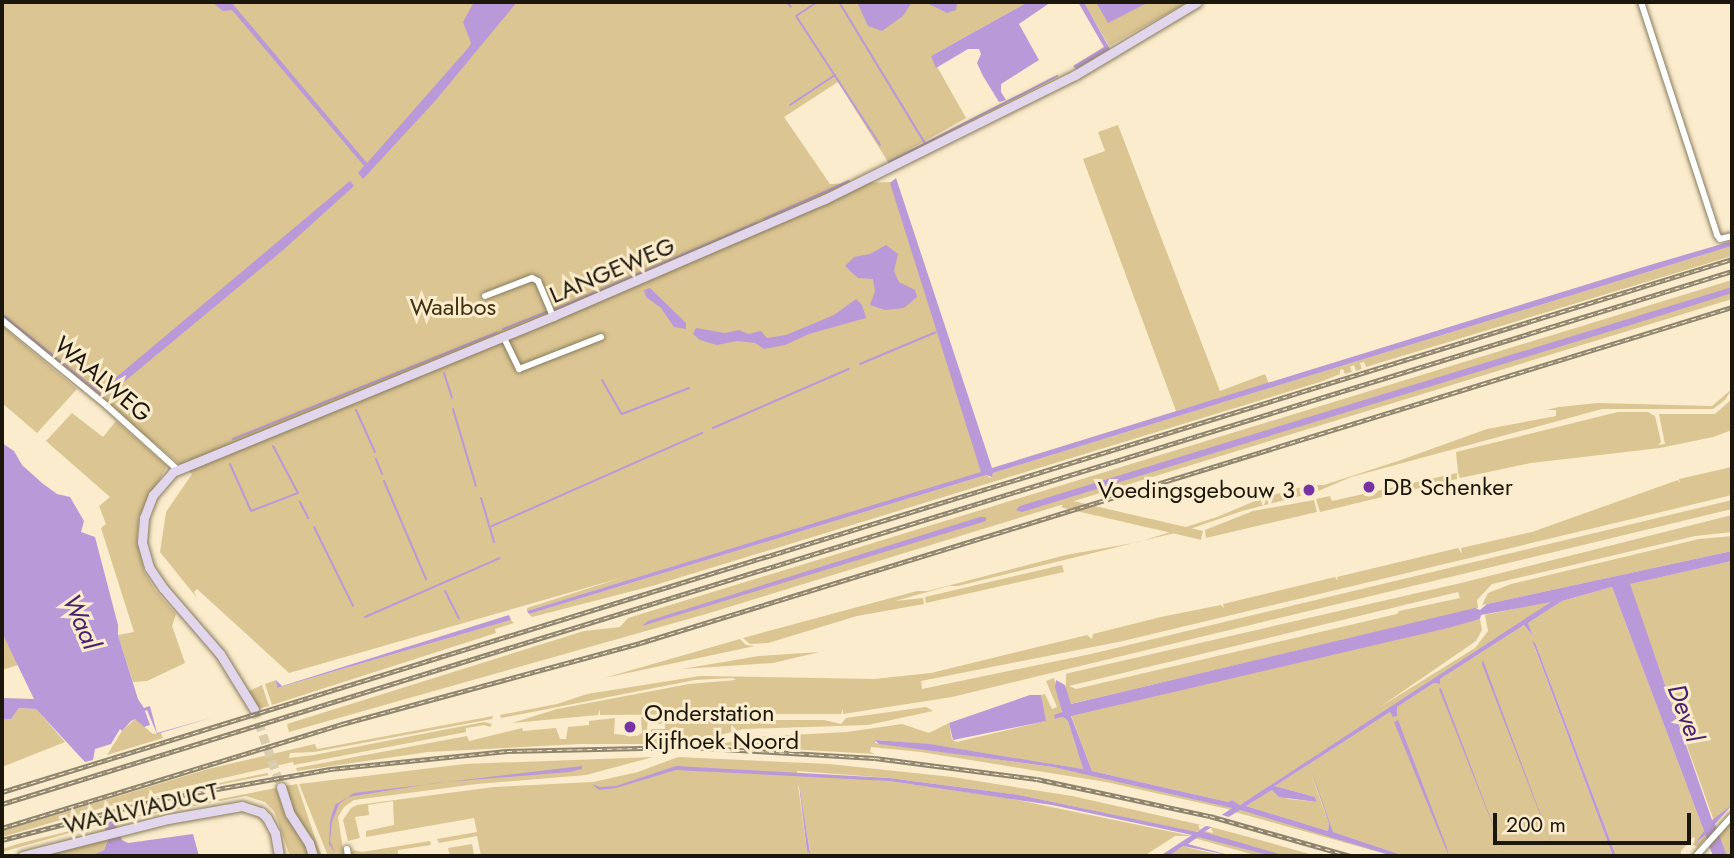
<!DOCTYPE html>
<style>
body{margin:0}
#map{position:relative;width:1734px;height:858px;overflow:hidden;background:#faeccc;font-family:Jost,sans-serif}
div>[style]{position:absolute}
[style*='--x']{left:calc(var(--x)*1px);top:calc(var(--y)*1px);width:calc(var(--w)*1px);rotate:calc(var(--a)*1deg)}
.green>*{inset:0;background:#dbc592;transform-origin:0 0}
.water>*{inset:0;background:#b999d8}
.pier>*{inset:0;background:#faeccc}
.stream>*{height:2px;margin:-1px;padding:0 1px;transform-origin:1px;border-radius:1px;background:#b999d8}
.secondary-tunnel>*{height:9px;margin-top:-4.5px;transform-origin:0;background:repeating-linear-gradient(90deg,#d9ccaf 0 9px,transparent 0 13.5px)}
.roads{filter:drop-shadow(0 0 2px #877b5d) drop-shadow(0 0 2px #877b5d)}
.street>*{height:6px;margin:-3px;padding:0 3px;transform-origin:3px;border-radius:3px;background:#fff}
.secondary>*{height:9px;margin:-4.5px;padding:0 4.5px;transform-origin:4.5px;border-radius:4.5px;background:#e1d6eb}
.rail>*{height:4.5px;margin-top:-2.25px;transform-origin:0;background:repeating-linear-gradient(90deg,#faeccc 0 5px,#8e846e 0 10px);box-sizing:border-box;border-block:2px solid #8e846e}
.dots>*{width:19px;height:19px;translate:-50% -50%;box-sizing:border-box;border:4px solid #faeccc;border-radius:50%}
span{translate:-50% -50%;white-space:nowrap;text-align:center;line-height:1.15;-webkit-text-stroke:6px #faeccc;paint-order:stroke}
.street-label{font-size:24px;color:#1c170b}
.park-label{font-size:24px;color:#3e3112}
.poi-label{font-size:24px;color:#1c170b}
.left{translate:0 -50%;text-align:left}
.right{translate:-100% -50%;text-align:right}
.water-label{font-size:26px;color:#4c216b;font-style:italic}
.frame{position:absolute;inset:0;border:4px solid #1c170b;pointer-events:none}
.scale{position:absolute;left:1493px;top:813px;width:198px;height:32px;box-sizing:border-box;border:4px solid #1c170b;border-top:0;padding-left:9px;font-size:21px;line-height:24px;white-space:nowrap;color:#1c170b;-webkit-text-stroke:5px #faeccc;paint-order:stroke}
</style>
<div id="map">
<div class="green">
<i style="clip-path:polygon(2px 2px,1028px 2px,931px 56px,966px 118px,888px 162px,838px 82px,784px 117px,830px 184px,891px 182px,985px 472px,527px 611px,527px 608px,624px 577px,289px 673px,197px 589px,194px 592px,197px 598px,160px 552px,166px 512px,192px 474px,2px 318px)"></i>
<i style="clip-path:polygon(1084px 2px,1188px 2px,1109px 46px)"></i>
<i style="clip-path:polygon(1118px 125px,1220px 391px,1265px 374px,1269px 384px,1176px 411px,1083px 159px,1105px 151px,1098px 132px)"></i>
<i style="clip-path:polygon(1732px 246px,1732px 256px,1366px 367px,1364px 362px,1360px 363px,1362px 369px,1356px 371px,1354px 365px,1350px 367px,1352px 372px,1345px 374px,1343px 369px,1340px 370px,1340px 374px,1320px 382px,1029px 471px,652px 586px,532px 617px,529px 614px,986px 475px,991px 478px,993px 473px)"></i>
<i style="clip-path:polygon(1732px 280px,1732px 299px,706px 614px,289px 732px,287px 724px,584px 631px,620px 627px,628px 618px)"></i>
<i style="clip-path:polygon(2px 326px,77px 389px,37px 433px,2px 403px)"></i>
<i style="clip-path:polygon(1732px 389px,1725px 400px,1713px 409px,1602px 409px,1351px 477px,1316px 492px,1314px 485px,1324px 485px,1398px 461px,1487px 429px,1556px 416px,1556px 410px,1546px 410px,1559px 407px,1598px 403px,1712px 406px)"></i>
<i style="clip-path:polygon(1732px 399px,1732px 430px,1713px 437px,1660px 448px,1531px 463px,1460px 478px,1458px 473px,1456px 452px,1618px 412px,1648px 412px,1655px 416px,1661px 442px,1658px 445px,1665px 444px,1659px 414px,1715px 414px)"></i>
<i style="clip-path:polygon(72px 413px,103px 437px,116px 421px,167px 466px,139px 517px,137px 539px,144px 571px,156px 591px,176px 614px,172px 626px,185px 663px,147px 681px,133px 682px,118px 635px,134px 632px,101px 528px,106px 524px,99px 506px,110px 497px,46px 441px)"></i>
<i style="clip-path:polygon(1732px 467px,1732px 495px,1123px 641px,921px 681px,922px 689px,1091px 654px,1732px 500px,1732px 509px,952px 697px,843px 714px,843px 709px,841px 714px,731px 714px,729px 709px,728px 714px,600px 715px,600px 709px,598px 715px,512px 723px,557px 709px,689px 684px,736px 680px,733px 678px,695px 680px,501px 718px,500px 715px,557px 704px,587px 694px,700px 676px,874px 679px,931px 673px,1087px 635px,1092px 639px,1093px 634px,1161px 617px,1221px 605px,1224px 608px,1223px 604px,1335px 577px,1338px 581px,1337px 577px,1458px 548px,1462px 554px,1461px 548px,1532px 532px,1678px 480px,1680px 483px,1679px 479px)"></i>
<i style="clip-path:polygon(1457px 473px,1457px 479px,1320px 512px,1316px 499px,1330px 496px,1332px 501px)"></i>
<i style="clip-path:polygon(1302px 487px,1304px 495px,1242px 511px,1187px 530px,958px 586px,949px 586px,895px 601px,923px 598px,924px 604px,857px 616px,768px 643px,750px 644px,743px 638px,917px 591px,928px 591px,1066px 555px,1139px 542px,1217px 517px,1262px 498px)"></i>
<i style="clip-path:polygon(1314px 500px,1317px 512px,1206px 538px,1205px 530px,1253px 511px)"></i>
<i style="clip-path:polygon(evenodd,1732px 515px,1732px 532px,1695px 536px,1492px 584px,1477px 600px,1478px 608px,1070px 704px,1066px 689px,1066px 674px,1069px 673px,1461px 583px,1732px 515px,1458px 592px,1460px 598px,1399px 611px,1397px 614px,1076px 689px,1069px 686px,1458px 592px)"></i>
<i style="left:1203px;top:531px;width:9px;height:143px;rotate:103deg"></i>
<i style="clip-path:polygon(1732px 536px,1732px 551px,1482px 605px,1488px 593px,1511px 584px,1699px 539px)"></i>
<i style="clip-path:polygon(1732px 561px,1732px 805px,1714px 821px,1629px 584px)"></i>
<i style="clip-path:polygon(1062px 565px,1064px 572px,926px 603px,925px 597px)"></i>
<i style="clip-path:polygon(1612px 587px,1704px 831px,1697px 844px,1704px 835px,1706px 838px,1698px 847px,1693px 845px,1695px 838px,1693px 837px,1681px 851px,1681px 856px,1616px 856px,1536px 645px,1534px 646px,1613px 856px,1405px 856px,1333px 832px,1310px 771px,1329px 824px,1328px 831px,1246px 806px,1272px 790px,1288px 799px,1317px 802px,1315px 797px,1275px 786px,1390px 712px,1397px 716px,1397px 707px,1434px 683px,1440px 684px,1440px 679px,1524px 625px,1533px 636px,1528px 623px,1562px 601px)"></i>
<i style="clip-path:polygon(1551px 601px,1551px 604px,1240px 805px,1232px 800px,1228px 802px,1092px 771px,1071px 715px,1480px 619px,1482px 630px,1476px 641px,1380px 707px,1475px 648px,1488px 631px,1485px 615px)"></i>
<i style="clip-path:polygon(511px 620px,514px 623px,495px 629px,496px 633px,272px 705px,265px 684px,276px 680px,277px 688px)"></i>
<i style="clip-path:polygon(2px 633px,18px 665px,2px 670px)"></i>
<i style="clip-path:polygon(740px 639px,746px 645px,755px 646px,604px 678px)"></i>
<i style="clip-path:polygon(820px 652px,773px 663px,682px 669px,759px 656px)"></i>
<i style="clip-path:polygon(1054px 678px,1062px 713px,1055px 719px,1063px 717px,1068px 721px,1083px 769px,934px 745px,877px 740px,875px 743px,1053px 767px,1182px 794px,1231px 807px,1232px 810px,1106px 782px,921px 752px,871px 747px,870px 752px,875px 754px,717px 745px,751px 737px,847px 732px,902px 724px,929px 733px,949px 723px,952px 740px,957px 742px,1045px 721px,1041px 695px,1045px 694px,1052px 709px,1057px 707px,1046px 681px)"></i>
<i style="clip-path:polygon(262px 685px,269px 706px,258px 709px,249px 691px)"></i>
<i style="clip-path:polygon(926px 707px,933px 711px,868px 725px,743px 729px,686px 744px,580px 744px,428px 752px,297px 771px,296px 768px,467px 736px,469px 741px,522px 728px,523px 731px,556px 728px,560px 739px,566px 739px,568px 727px,589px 725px,589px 721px,615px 718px,614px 734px,637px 736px,642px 733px,641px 717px,648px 717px,647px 729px,651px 734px,651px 729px,665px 729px,665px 724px,658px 724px,658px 717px,749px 720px,750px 726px,750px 720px,824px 720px,841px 724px,846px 718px)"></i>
<i style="clip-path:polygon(19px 708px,36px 709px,65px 742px,2px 767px,2px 719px,11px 719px)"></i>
<i style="clip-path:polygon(493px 716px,492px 719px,314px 752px,290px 753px,289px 758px,314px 755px,484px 722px,492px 724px,490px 727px,484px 725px,466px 728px,466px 732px,294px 765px,293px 762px,154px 794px,154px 797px,267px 773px,269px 775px,109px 806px,2px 837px,2px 831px,208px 769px,315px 744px,317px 749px)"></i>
<i style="clip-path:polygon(135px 719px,153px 734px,161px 733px,163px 738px,107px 755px,122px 731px)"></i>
<i style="clip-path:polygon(653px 757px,586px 775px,477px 784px,354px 800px,344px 807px,338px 817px,344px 856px,328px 856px,299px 784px,465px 764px)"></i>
<i style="clip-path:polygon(evenodd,678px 757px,829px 764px,952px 777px,1072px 796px,1206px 826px,1198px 825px,1200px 830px,1195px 832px,1019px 795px,889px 778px,797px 771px,797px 774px,889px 781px,1007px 798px,1192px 836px,1175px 836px,1144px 856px,481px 856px,477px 836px,439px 843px,437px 839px,477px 832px,474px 818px,366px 837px,366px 831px,394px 825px,393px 801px,368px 805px,369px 815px,355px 817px,360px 838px,348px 841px,343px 820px,351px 808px,357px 805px,494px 787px,593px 782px,638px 772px,678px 757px,798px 785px,800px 789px,810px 851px,807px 851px,798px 785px)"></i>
<i style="clip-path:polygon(297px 784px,317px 844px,322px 856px,319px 856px,312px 838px,294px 814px,285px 786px)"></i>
<i style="clip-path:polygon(276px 788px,284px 812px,306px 845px,309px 856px,290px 856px,274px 811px,265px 802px,246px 796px,105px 823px,2px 852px,2px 849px,21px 843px,118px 819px)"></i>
<i style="clip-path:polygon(1240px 810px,1335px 837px,1393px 856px,1235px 812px)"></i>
<i style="clip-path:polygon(1732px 820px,1732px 856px,1727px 856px,1719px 836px)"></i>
<i style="clip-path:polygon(1211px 827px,1260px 840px,1316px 856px,1286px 856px,1205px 834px,1205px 831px,1213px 833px)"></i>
<i style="clip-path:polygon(1198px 836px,1236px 846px,1272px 856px,1258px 856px,1194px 838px)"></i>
<i style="clip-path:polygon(108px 839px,104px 850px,90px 856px,29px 856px)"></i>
<i style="clip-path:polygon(430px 841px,431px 845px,398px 850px,398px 856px,351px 856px,353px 850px,362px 852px)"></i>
<i style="clip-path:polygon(472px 844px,474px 855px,450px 856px,448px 848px)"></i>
<i style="clip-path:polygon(1183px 846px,1190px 848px,1224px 856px,1169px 856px)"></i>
</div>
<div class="water">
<i style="clip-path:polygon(212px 2px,231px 2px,367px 163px,469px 47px,471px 43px,463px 22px,474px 2px,517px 2px,436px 100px,363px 179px,358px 173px,364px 166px,232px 10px,223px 11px)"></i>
<i style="clip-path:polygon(857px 2px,912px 2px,903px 16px,882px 31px,868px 26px)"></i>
<i style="clip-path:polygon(925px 2px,957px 2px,956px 10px,947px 13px)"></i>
<i style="clip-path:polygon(1028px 2px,1051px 2px,1019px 24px,1039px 60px,1001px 84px,1001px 92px,1006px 100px,999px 102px,983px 76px,977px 63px,981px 54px,979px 49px,968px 49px,936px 68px,931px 56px)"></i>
<i style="clip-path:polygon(1078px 2px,1084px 2px,1110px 49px,1076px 69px,1073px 66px,1104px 47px)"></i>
<i style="clip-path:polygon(1096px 2px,1149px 2px,1108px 23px)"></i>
<i style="clip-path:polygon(896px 178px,992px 468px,1650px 265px,1732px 241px,1732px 246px,993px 473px,992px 477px,986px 475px,529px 614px,527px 611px,981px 472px,890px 183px)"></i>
<i style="clip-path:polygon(350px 181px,354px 186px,282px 251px,107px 396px,101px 390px)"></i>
<i style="clip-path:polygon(886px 245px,898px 254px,894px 271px,899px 282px,915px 290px,917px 297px,904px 308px,885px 310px,870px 305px,875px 291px,873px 279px,858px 278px,845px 266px,854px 257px,870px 254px)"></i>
<i style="clip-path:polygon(1732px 287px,1732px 293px,1637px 323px,1022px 512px,1016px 510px,1020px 506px)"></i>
<i style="clip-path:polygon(650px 288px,686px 323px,686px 329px,674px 327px,661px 308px,646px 297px,644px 290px)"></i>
<i style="clip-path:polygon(856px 299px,862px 305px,866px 318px,809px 334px,785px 345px,764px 349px,755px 343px,737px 341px,717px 345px,700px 340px,693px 334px,696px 328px,725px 333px,739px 330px,748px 334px,761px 331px,767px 338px,786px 335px,834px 315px)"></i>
<i style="clip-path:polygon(2px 443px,14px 451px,22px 465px,42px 483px,57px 494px,70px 497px,84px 521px,81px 532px,95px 537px,118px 625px,118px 635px,138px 699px,144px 708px,150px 706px,157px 733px,214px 717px,157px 734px,147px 710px,145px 711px,150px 725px,144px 727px,135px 719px,131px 721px,122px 731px,120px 729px,111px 744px,95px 749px,93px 760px,85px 762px,36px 709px,19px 708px,11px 719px,2px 719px,2px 698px,34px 699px,2px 633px)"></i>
<i style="clip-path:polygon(980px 517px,986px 517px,986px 521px,642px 626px,648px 621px)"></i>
<i style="clip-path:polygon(evenodd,1732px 551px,1732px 561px,1630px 584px,1712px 820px,1732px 805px,1715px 824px,1727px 856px,1713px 856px,1705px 835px,1695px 844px,1704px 831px,1612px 587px,1562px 601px,1528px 623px,1533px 636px,1524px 625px,1440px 679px,1440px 684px,1434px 683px,1397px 707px,1397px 716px,1393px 717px,1390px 712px,1275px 786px,1315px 797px,1317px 802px,1279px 797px,1272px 790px,1246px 806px,1328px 831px,1329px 824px,1311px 769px,1333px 832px,1405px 856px,1393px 856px,1240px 810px,1204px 832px,1286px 856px,1272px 856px,1198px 837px,1188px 844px,1232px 856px,1183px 846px,1169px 856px,1160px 856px,1192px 835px,1052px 805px,889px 781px,676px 770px,616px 788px,599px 790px,592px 784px,600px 787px,616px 786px,676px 766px,889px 778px,1019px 795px,1197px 832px,1232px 808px,1053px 767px,879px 744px,875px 740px,930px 744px,1083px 769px,1068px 721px,1063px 717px,1055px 719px,1054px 715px,1062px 712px,1055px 687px,1056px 680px,1065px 685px,1071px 704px,1475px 608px,1480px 610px,1487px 604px,1732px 551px,1551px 602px,1240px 805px,1232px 800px,1228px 802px,1092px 771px,1071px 716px,1448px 628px,1480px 619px,1481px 615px,1551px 602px)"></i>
<i style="clip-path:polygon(509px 615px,511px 620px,277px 688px,276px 680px,282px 686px)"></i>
<i style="clip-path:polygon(1532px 640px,1536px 645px,1616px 856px,1613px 856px)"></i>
<i style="clip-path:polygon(1483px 660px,1556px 856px,1482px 664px)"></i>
<i style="clip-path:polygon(1441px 688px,1505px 856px,1439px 689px)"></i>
<i style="clip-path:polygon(1030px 695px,1041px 695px,1046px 721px,953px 740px,949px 723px)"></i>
<i style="clip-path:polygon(1398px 720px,1447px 848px,1448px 854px,1394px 722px)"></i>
<i style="clip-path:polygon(582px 766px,582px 769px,569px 772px,435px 783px,348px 797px,339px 804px,332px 822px,330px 841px,335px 853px,329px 844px,330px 821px,335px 805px,354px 793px)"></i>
<i style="clip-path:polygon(799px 785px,800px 789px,810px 853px,807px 851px)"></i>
<i style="clip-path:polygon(114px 820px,122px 840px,128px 843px,193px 834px,199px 856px,90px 856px,104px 850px,108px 840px,104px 823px)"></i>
</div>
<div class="pier">
<i style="clip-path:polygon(1219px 814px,1232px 818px,1216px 828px,1202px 825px)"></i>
</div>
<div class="stream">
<i style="--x:787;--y:2;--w:6;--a:51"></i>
<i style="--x:817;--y:2;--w:25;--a:146"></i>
<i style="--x:796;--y:16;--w:154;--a:56.9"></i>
<i style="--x:839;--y:2;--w:164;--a:58.7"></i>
<i style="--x:790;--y:105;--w:54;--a:-33.7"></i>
<i style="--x:889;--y:162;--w:189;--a:-27.1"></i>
<i style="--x:764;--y:219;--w:93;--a:-24.1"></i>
<i style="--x:554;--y:310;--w:220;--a:-23.3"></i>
<i style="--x:3;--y:315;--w:129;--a:39"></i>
<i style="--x:503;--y:329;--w:46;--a:-21.6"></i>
<i style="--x:860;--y:364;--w:82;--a:-22.8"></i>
<i style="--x:444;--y:373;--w:26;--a:72"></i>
<i style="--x:602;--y:380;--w:39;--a:60"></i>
<i style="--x:622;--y:414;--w:72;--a:-21.2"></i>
<i style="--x:453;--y:409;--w:80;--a:73.4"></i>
<i style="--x:356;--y:410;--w:46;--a:65.7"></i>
<i style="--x:713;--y:428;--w:148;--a:-23.5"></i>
<i style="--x:233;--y:439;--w:284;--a:-22"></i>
<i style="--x:376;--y:459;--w:16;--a:68"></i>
<i style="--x:230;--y:464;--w:51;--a:65.9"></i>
<i style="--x:251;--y:511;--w:50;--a:-21"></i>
<i style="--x:298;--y:493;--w:53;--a:-118"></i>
<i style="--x:384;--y:481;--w:107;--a:66.8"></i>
<i style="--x:481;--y:498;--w:46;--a:73.5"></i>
<i style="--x:300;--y:502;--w:18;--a:63"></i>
<i style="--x:492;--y:526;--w:230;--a:-23.9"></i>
<i style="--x:314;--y:527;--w:88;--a:63.7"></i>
<i style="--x:445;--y:591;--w:31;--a:63"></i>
<i style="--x:365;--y:617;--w:147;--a:-23.6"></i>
</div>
<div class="secondary-tunnel">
<i style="--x:254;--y:709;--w:83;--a:70.9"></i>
</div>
<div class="roads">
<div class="street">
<i style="--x:1641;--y:2;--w:245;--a:71.9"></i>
<i style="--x:1717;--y:235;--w:5;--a:53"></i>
<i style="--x:1720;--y:239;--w:12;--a:-14"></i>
<i style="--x:485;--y:296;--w:50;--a:-21"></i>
<i style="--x:532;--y:278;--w:7;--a:27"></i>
<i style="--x:538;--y:281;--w:38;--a:67"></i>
<i style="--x:2;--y:320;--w:136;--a:39.3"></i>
<i style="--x:107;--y:406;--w:94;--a:42"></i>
<i style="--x:503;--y:336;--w:37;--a:64"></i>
<i style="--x:519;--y:369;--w:88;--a:-21.3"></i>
<i style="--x:347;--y:849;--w:7;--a:82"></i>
<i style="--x:1696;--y:856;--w:54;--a:-48"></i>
</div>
<div class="secondary">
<i style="--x:254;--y:709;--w:65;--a:-121.7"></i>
<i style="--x:220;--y:654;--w:87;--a:-130.8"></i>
<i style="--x:163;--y:588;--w:25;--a:-124"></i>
<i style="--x:149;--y:567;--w:26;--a:-106"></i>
<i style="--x:142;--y:542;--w:24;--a:-85"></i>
<i style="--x:144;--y:518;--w:25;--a:-69"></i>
<i style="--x:153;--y:495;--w:30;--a:-49"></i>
<i style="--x:173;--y:472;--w:411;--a:-22.3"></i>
<i style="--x:553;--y:316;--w:296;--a:-23.3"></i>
<i style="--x:825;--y:199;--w:279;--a:-26.4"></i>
<i style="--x:1075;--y:75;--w:142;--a:-30.9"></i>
<i style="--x:281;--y:787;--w:28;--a:72"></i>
<i style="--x:290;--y:814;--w:35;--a:57"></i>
<i style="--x:309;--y:843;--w:14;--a:73"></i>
<i style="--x:22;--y:856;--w:151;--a:-14.2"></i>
<i style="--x:168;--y:819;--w:75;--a:-10"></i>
<i style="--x:242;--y:806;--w:20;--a:18"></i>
<i style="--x:261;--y:812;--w:8;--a:45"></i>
<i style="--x:267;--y:818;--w:17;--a:62"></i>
<i style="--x:275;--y:833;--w:23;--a:80"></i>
</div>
</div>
<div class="rail">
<i style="--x:2;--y:792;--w:1810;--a:-17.12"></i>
<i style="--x:2;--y:804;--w:1810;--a:-17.12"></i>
<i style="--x:2;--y:828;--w:356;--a:-17"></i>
<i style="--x:342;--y:724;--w:309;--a:-15.2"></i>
<i style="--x:640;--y:643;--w:1143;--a:-17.1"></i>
<i style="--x:2;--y:840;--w:169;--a:-14.4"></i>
<i style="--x:166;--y:798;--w:167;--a:-10"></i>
<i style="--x:330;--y:769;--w:178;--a:-5.8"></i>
<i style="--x:507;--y:751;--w:182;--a:-1.3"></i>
<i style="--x:689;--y:747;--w:186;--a:3.4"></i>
<i style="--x:875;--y:758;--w:163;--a:7.4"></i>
<i style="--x:1037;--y:779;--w:177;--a:12.1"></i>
<i style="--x:1210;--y:816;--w:146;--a:15.9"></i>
</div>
<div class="dots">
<i style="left:1369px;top:487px;background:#7733a6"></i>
<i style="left:1309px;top:490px;background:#7733a6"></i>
<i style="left:630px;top:727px;background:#7733a6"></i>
</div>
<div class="street-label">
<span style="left:612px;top:270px;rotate:-23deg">LANGEWEG</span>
<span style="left:103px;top:379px;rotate:40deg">WAALWEG</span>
<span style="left:141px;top:808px;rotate:-13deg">WAALVIADUCT</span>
</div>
<div class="park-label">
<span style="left:453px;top:307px">Waalbos</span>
</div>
<div class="poi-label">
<span class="left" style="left:1383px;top:487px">DB Schenker</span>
<span class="right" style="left:1295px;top:490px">Voedingsgebouw 3</span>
<span class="left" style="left:644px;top:727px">Onderstation<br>Kijfhoek Noord</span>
</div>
<div class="water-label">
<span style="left:81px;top:622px;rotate:66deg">Waal</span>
<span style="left:1685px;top:713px;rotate:70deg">Devel</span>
</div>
<div class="frame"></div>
<div class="scale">200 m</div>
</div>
